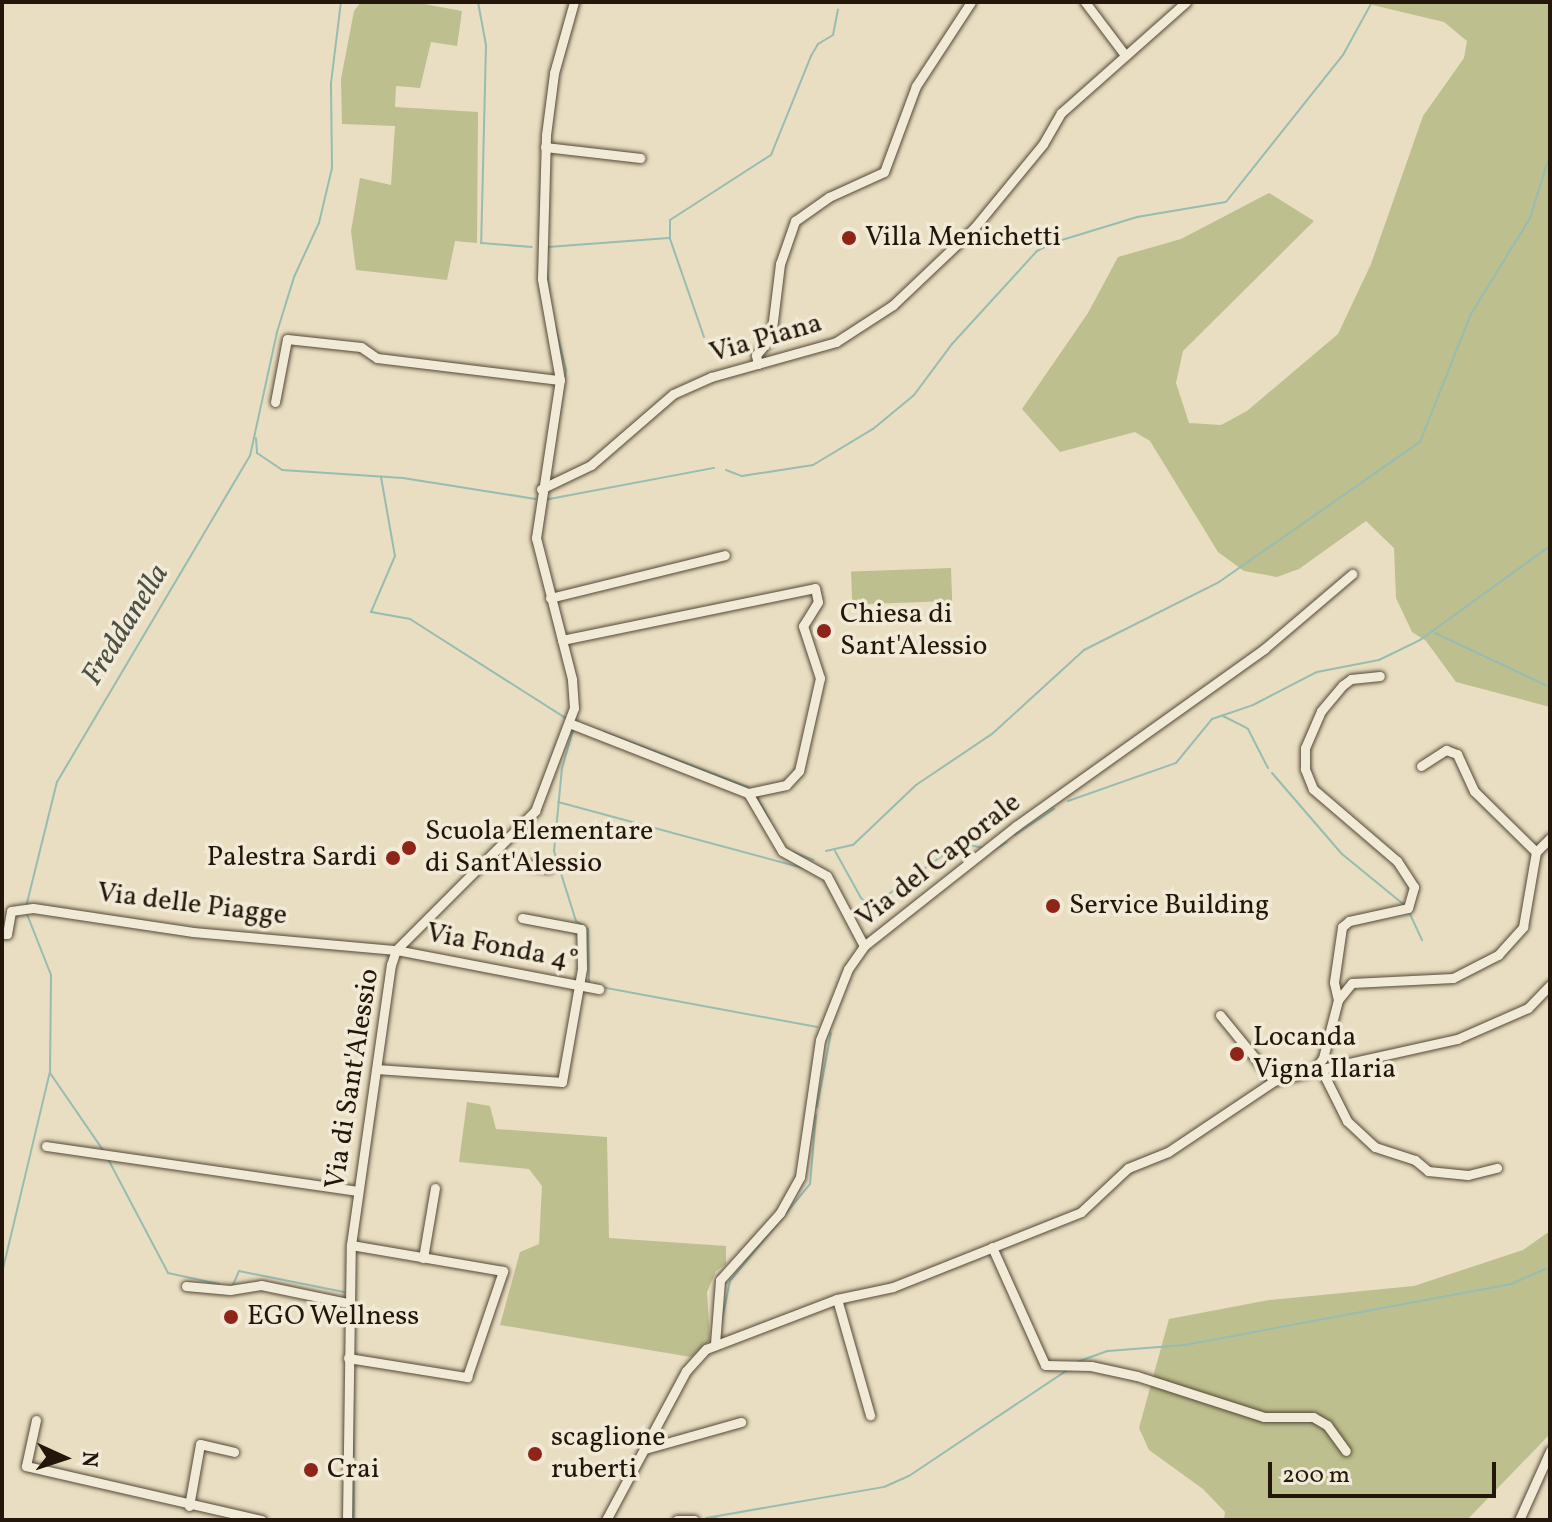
<!DOCTYPE html>
<meta charset="utf-8">
<style>
body{margin:0}
#map{position:relative;width:1552px;height:1522px;overflow:hidden;background:#e9dec1;font-family:Vollkorn,serif}
div>[style]{position:absolute}
[style*='--x']{left:calc(var(--x)*1px);top:calc(var(--y)*1px);width:calc(var(--w)*1px);rotate:calc(var(--a)*1deg)}
.green>*{inset:0;background:#bdbf8e;transform-origin:0 0}
.stream>*{height:2px;margin:-1px;padding:0 1px;transform-origin:1px;border-radius:1px;background:#97bcb2}
.roads{filter:drop-shadow(0 0 2px #554838) drop-shadow(0 0 2px #554838)}
.minor>*{height:9px;margin:-4.5px;padding:0 4.5px;transform-origin:4.5px;border-radius:4.5px;background:#f1ead7}
.dots>*{width:22px;height:22px;translate:-50% -50%;box-sizing:border-box;border:4px solid #f1ead7;border-radius:50%}
span{translate:-50% -50%;white-space:nowrap;text-align:center;line-height:1.15;-webkit-text-stroke:7px #f1ead7;paint-order:stroke}
.poi-label{font-size:28px;color:#24160a}
.left{translate:0 -50%;text-align:left}
.right{translate:-100% -50%;text-align:right}
.street-label{font-size:28px;color:#24160a}
.water-label{font-size:30px;color:#4c5045;font-style:italic}
.frame{position:absolute;inset:0;border:4px solid #24160a;pointer-events:none}
.north{position:absolute;left:24px;top:1418px;width:80px;height:80px;-webkit-text-stroke:6px #f1ead7;paint-order:stroke;rotate:93deg;font-size:22px;font-weight:700;line-height:32px;text-align:center;color:#24160a}
.north::after{content:'';display:block;margin:auto;width:28px;height:36px;background:#24160a;clip-path:polygon(50% 0,100% 100%,50% 72%,0 100%)}
.scale{position:absolute;left:1268px;top:1462px;width:228px;height:36px;box-sizing:border-box;border:4px solid #24160a;border-top:0;padding-left:10px;font-size:24px;line-height:28px;white-space:nowrap;color:#24160a;-webkit-text-stroke:6px #f1ead7;paint-order:stroke}
</style>
<div id="map">
<div class="green">
<i style="clip-path:polygon(361px 2px,413px 2px,462px 11px,457px 46px,431px 42px,420px 88px,396px 86px,395px 107px,478px 112px,477px 243px,455px 241px,447px 280px,356px 270px,351px 231px,360px 178px,391px 185px,395px 126px,342px 124px,341px 79px,354px 11px)"></i>
<i style="clip-path:polygon(1360px 2px,1550px 2px,1550px 707px,1456px 682px,1426px 641px,1412px 632px,1396px 598px,1394px 548px,1366px 521px,1299px 569px,1277px 577px,1244px 571px,1218px 552px,1150px 441px,1135px 432px,1060px 452px,1022px 409px,1088px 313px,1118px 257px,1181px 239px,1269px 193px,1314px 221px,1183px 351px,1176px 383px,1189px 423px,1221px 425px,1247px 411px,1338px 334px,1371px 264px,1423px 116px,1464px 58px,1467px 41px,1444px 22px)"></i>
<i style="left:951px;top:568px;width:33px;height:100px;rotate:88deg"></i>
<i style="clip-path:polygon(467px 1102px,490px 1106px,496px 1129px,607px 1137px,609px 1238px,726px 1246px,726px 1264px,716px 1271px,707px 1292px,710px 1340px,691px 1357px,500px 1325px,520px 1252px,539px 1244px,542px 1186px,529px 1169px,459px 1162px)"></i>
<i style="clip-path:polygon(1550px 1231px,1550px 1434px,1467px 1520px,1224px 1520px,1225px 1512px,1203px 1489px,1149px 1450px,1139px 1428px,1169px 1319px,1269px 1300px,1414px 1286px,1523px 1250px)"></i>
</div>
<div class="stream">
<i style="--x:478;--y:2;--w:44;--a:79.5"></i>
<i style="--x:486;--y:45;--w:198;--a:91.4"></i>
<i style="--x:481;--y:243;--w:51;--a:4.5"></i>
<i style="--x:548;--y:247;--w:121;--a:-4.3"></i>
<i style="--x:547;--y:259;--w:10;--a:-84"></i>
<i style="--x:547;--y:266;--w:29;--a:86"></i>
<i style="--x:555;--y:325;--w:46;--a:76.3"></i>
<i style="--x:566;--y:370;--w:67;--a:98.6"></i>
<i style="--x:704;--y:337;--w:104;--a:-109.1"></i>
<i style="--x:670;--y:239;--w:19;--a:-90"></i>
<i style="--x:670;--y:220;--w:120;--a:-32.8"></i>
<i style="--x:771;--y:155;--w:107;--a:-68"></i>
<i style="--x:811;--y:56;--w:14;--a:-60"></i>
<i style="--x:818;--y:44;--w:17;--a:-31"></i>
<i style="--x:833;--y:35;--w:26;--a:-79"></i>
<i style="--x:256;--y:438;--w:15;--a:86"></i>
<i style="--x:257;--y:453;--w:30;--a:34"></i>
<i style="--x:282;--y:470;--w:121;--a:3.8"></i>
<i style="--x:403;--y:478;--w:134;--a:9"></i>
<i style="--x:726;--y:470;--w:17;--a:21"></i>
<i style="--x:742;--y:476;--w:72;--a:-8.8"></i>
<i style="--x:813;--y:465;--w:70;--a:-31"></i>
<i style="--x:873;--y:429;--w:53;--a:-39.7"></i>
<i style="--x:914;--y:395;--w:64;--a:-53.3"></i>
<i style="--x:952;--y:344;--w:126;--a:-47.6"></i>
<i style="--x:1037;--y:251;--w:17;--a:-28"></i>
<i style="--x:1052;--y:243;--w:89;--a:-17"></i>
<i style="--x:1137;--y:217;--w:90;--a:-9.6"></i>
<i style="--x:1226;--y:202;--w:188;--a:-51.5"></i>
<i style="--x:1343;--y:55;--w:60;--a:-61.3"></i>
<i style="--x:381;--y:477;--w:80;--a:80"></i>
<i style="--x:395;--y:556;--w:61;--a:113.2"></i>
<i style="--x:371;--y:612;--w:40;--a:10"></i>
<i style="--x:410;--y:619;--w:186;--a:32.5"></i>
<i style="--x:544;--y:500;--w:173;--a:-10.7"></i>
<i style="--x:1435;--y:633;--w:127;--a:25.2"></i>
<i style="--x:1223;--y:716;--w:28;--a:27"></i>
<i style="--x:1248;--y:729;--w:44;--a:62.9"></i>
<i style="--x:573;--y:730;--w:40;--a:106"></i>
<i style="--x:562;--y:768;--w:83;--a:95.5"></i>
<i style="--x:554;--y:851;--w:73;--a:72.6"></i>
<i style="--x:576;--y:921;--w:14;--a:34"></i>
<i style="--x:588;--y:929;--w:53;--a:88.9"></i>
<i style="--x:604;--y:732;--w:154;--a:20.9"></i>
<i style="--x:1272;--y:773;--w:107;--a:49.2"></i>
<i style="--x:1342;--y:854;--w:79;--a:39.3"></i>
<i style="--x:757;--y:797;--w:25;--a:61"></i>
<i style="--x:1068;--y:801;--w:114;--a:-19.4"></i>
<i style="--x:1176;--y:763;--w:57;--a:-50.7"></i>
<i style="--x:1212;--y:719;--w:43;--a:-18.9"></i>
<i style="--x:1253;--y:705;--w:72;--a:-27.3"></i>
<i style="--x:1317;--y:672;--w:63;--a:-11"></i>
<i style="--x:1379;--y:660;--w:46;--a:-26"></i>
<i style="--x:1420;--y:640;--w:160;--a:-35.9"></i>
<i style="--x:558;--y:802;--w:253;--a:15.1"></i>
<i style="--x:1015;--y:835;--w:47;--a:-33.7"></i>
<i style="--x:826;--y:851;--w:28;--a:-13"></i>
<i style="--x:853;--y:845;--w:87;--a:-43.6"></i>
<i style="--x:916;--y:785;--w:92;--a:-33.9"></i>
<i style="--x:992;--y:734;--w:125;--a:-42.4"></i>
<i style="--x:1084;--y:650;--w:151;--a:-26.7"></i>
<i style="--x:1219;--y:582;--w:245;--a:-34.9"></i>
<i style="--x:1420;--y:442;--w:138;--a:-68.3"></i>
<i style="--x:1471;--y:314;--w:113;--a:-58.4"></i>
<i style="--x:1530;--y:218;--w:67;--a:-72.6"></i>
<i style="--x:835;--y:851;--w:54;--a:61"></i>
<i style="--x:861;--y:898;--w:14;--a:36"></i>
<i style="--x:872;--y:906;--w:108;--a:-35.6"></i>
<i style="--x:960;--y:843;--w:24;--a:12"></i>
<i style="--x:992;--y:851;--w:17;--a:-31"></i>
<i style="--x:792;--y:852;--w:23;--a:20"></i>
<i style="--x:26;--y:907;--w:129;--a:-76.1"></i>
<i style="--x:57;--y:782;--w:379;--a:-59.4"></i>
<i style="--x:250;--y:456;--w:127;--a:-77.7"></i>
<i style="--x:277;--y:332;--w:58;--a:-72.8"></i>
<i style="--x:294;--y:277;--w:60;--a:-65.2"></i>
<i style="--x:319;--y:223;--w:57;--a:-76.7"></i>
<i style="--x:332;--y:168;--w:85;--a:-90.7"></i>
<i style="--x:331;--y:83;--w:82;--a:-83"></i>
<i style="--x:1409;--y:912;--w:31;--a:65"></i>
<i style="--x:601;--y:987;--w:220;--a:10.5"></i>
<i style="--x:50;--y:1073;--w:93;--a:55.5"></i>
<i style="--x:817;--y:1107;--w:75;--a:-79.3"></i>
<i style="--x:108;--y:1159;--w:129;--a:62.2"></i>
<i style="--x:168;--y:1273;--w:52;--a:12.2"></i>
<i style="--x:2;--y:1273;--w:207;--a:-76.6"></i>
<i style="--x:50;--y:1072;--w:97;--a:-89.4"></i>
<i style="--x:51;--y:975;--w:66;--a:-111.5"></i>
<i style="--x:233;--y:1285;--w:15;--a:-67"></i>
<i style="--x:239;--y:1271;--w:107;--a:11.3"></i>
<i style="--x:721;--y:1324;--w:44;--a:-78.2"></i>
<i style="--x:730;--y:1281;--w:126;--a:-50.5"></i>
<i style="--x:810;--y:1184;--w:69;--a:-85"></i>
<i style="--x:1077;--y:1362;--w:33;--a:-20"></i>
<i style="--x:1108;--y:1351;--w:77;--a:-4.5"></i>
<i style="--x:1185;--y:1345;--w:332;--a:-10.6"></i>
<i style="--x:1511;--y:1284;--w:43;--a:-23.6"></i>
<i style="--x:353;--y:1393;--w:127;--a:89.5"></i>
<i style="--x:711;--y:1517;--w:12;--a:14"></i>
<i style="--x:706;--y:1518;--w:181;--a:-9.9"></i>
<i style="--x:884;--y:1487;--w:27;--a:-24"></i>
<i style="--x:909;--y:1476;--w:189;--a:-33.8"></i>
</div>
<div class="roads">
<div class="minor">
<i style="--x:1085;--y:2;--w:66;--a:53"></i>
<i style="--x:545;--y:147;--w:96;--a:6.6"></i>
<i style="--x:758;--y:364;--w:9;--a:-103"></i>
<i style="--x:756;--y:355;--w:23;--a:-50"></i>
<i style="--x:771;--y:337;--w:74;--a:-83"></i>
<i style="--x:780;--y:264;--w:46;--a:-70.8"></i>
<i style="--x:795;--y:221;--w:42;--a:-35.2"></i>
<i style="--x:829;--y:197;--w:60;--a:-24.4"></i>
<i style="--x:884;--y:172;--w:92;--a:-69.6"></i>
<i style="--x:916;--y:86;--w:100;--a:-56.8"></i>
<i style="--x:275;--y:402;--w:64;--a:-79.2"></i>
<i style="--x:287;--y:339;--w:74;--a:6.2"></i>
<i style="--x:361;--y:347;--w:19;--a:35"></i>
<i style="--x:377;--y:358;--w:184;--a:6.9"></i>
<i style="--x:541;--y:489;--w:55;--a:-25.6"></i>
<i style="--x:591;--y:465;--w:108;--a:-40.9"></i>
<i style="--x:673;--y:394;--w:42;--a:-24.1"></i>
<i style="--x:711;--y:377;--w:130;--a:-15.6"></i>
<i style="--x:836;--y:342;--w:68;--a:-33"></i>
<i style="--x:893;--y:305;--w:112;--a:-43.5"></i>
<i style="--x:974;--y:228;--w:109;--a:-50.6"></i>
<i style="--x:1043;--y:144;--w:36;--a:-60"></i>
<i style="--x:1061;--y:113;--w:167;--a:-41.6"></i>
<i style="--x:550;--y:598;--w:180;--a:-13.8"></i>
<i style="--x:562;--y:640;--w:258;--a:-11.6"></i>
<i style="--x:815;--y:588;--w:14;--a:78"></i>
<i style="--x:818;--y:602;--w:28;--a:122"></i>
<i style="--x:803;--y:626;--w:55;--a:71.9"></i>
<i style="--x:820;--y:678;--w:95;--a:102.7"></i>
<i style="--x:799;--y:771;--w:19;--a:133"></i>
<i style="--x:786;--y:785;--w:39;--a:168"></i>
<i style="--x:569;--y:723;--w:192;--a:21.4"></i>
<i style="--x:748;--y:793;--w:67;--a:59.6"></i>
<i style="--x:782;--y:851;--w:51;--a:29.1"></i>
<i style="--x:827;--y:876;--w:79;--a:62.1"></i>
<i style="--x:1421;--y:766;--w:30;--a:-33"></i>
<i style="--x:1446;--y:750;--w:12;--a:20"></i>
<i style="--x:1457;--y:754;--w:41;--a:65.3"></i>
<i style="--x:1474;--y:791;--w:87;--a:44.5"></i>
<i style="--x:490;--y:859;--w:59;--a:8.8"></i>
<i style="--x:2;--y:934;--w:5;--a:0"></i>
<i style="--x:7;--y:934;--w:23;--a:-80"></i>
<i style="--x:11;--y:911;--w:22;--a:-8"></i>
<i style="--x:33;--y:908;--w:162;--a:8.5"></i>
<i style="--x:193;--y:932;--w:204;--a:5.1"></i>
<i style="--x:396;--y:950;--w:207;--a:10.9"></i>
<i style="--x:1338;--y:1000;--w:18;--a:-103"></i>
<i style="--x:1334;--y:982;--w:56;--a:-81.7"></i>
<i style="--x:1342;--y:927;--w:9;--a:-41"></i>
<i style="--x:1349;--y:921;--w:60;--a:-12.4"></i>
<i style="--x:1408;--y:908;--w:22;--a:-74"></i>
<i style="--x:1414;--y:887;--w:31;--a:-123"></i>
<i style="--x:1397;--y:861;--w:111;--a:-139.4"></i>
<i style="--x:1313;--y:789;--w:22;--a:-112"></i>
<i style="--x:1305;--y:769;--w:21;--a:-90"></i>
<i style="--x:1305;--y:748;--w:40;--a:-66.6"></i>
<i style="--x:1321;--y:711;--w:34;--a:-50"></i>
<i style="--x:1343;--y:685;--w:10;--a:-37"></i>
<i style="--x:1351;--y:679;--w:29;--a:-6"></i>
<i style="--x:1220;--y:1015;--w:85;--a:50.7"></i>
<i style="--x:377;--y:1069;--w:185;--a:4"></i>
<i style="--x:562;--y:1082;--w:116;--a:-80"></i>
<i style="--x:582;--y:968;--w:39;--a:-91"></i>
<i style="--x:581;--y:929;--w:60;--a:-169.4"></i>
<i style="--x:1321;--y:1069;--w:58;--a:63.4"></i>
<i style="--x:1347;--y:1121;--w:38;--a:43"></i>
<i style="--x:1375;--y:1147;--w:42;--a:18"></i>
<i style="--x:1415;--y:1160;--w:17;--a:40"></i>
<i style="--x:1428;--y:1171;--w:40;--a:5.7"></i>
<i style="--x:1468;--y:1175;--w:30;--a:-14"></i>
<i style="--x:1313;--y:1071;--w:148;--a:-12.5"></i>
<i style="--x:1457;--y:1039;--w:77;--a:-23.6"></i>
<i style="--x:1528;--y:1008;--w:32;--a:-46"></i>
<i style="--x:46;--y:1146;--w:314;--a:8.2"></i>
<i style="--x:992;--y:1247;--w:129;--a:65.8"></i>
<i style="--x:1045;--y:1365;--w:46;--a:1.2"></i>
<i style="--x:1091;--y:1366;--w:47;--a:12.3"></i>
<i style="--x:1137;--y:1376;--w:133;--a:17.9"></i>
<i style="--x:1264;--y:1417;--w:49;--a:0"></i>
<i style="--x:1313;--y:1417;--w:16;--a:30"></i>
<i style="--x:1327;--y:1425;--w:32;--a:54"></i>
<i style="--x:423;--y:1258;--w:71;--a:-80.3"></i>
<i style="--x:186;--y:1286;--w:44;--a:5.2"></i>
<i style="--x:230;--y:1290;--w:31;--a:-9"></i>
<i style="--x:261;--y:1285;--w:89;--a:11.7"></i>
<i style="--x:837;--y:1299;--w:121;--a:74.1"></i>
<i style="--x:715;--y:1344;--w:64;--a:-85.5"></i>
<i style="--x:720;--y:1280;--w:90;--a:-48.2"></i>
<i style="--x:780;--y:1213;--w:41;--a:-60.9"></i>
<i style="--x:800;--y:1177;--w:138;--a:-81.7"></i>
<i style="--x:820;--y:1040;--w:76;--a:-68.5"></i>
<i style="--x:848;--y:969;--w:28;--a:-55"></i>
<i style="--x:864;--y:946;--w:194;--a:-38.3"></i>
<i style="--x:1016;--y:826;--w:305;--a:-35.5"></i>
<i style="--x:1264;--y:649;--w:116;--a:-40.4"></i>
<i style="--x:348;--y:1358;--w:121;--a:9.1"></i>
<i style="--x:467;--y:1377;--w:112;--a:-71.2"></i>
<i style="--x:503;--y:1271;--w:154;--a:-170.3"></i>
<i style="--x:36;--y:1420;--w:47;--a:102.3"></i>
<i style="--x:26;--y:1466;--w:242;--a:12.9"></i>
<i style="--x:645;--y:1449;--w:100;--a:-15.7"></i>
<i style="--x:189;--y:1506;--w:63;--a:-79.9"></i>
<i style="--x:200;--y:1444;--w:35;--a:13"></i>
<i style="--x:347;--y:1520;--w:275;--a:-89.2"></i>
<i style="--x:351;--y:1245;--w:283;--a:-81.9"></i>
<i style="--x:391;--y:965;--w:16;--a:-72"></i>
<i style="--x:396;--y:950;--w:197;--a:-45"></i>
<i style="--x:535;--y:811;--w:110;--a:-69.3"></i>
<i style="--x:574;--y:708;--w:29;--a:-94"></i>
<i style="--x:572;--y:679;--w:146;--a:-104.3"></i>
<i style="--x:536;--y:538;--w:160;--a:-81.4"></i>
<i style="--x:560;--y:380;--w:103;--a:-100.1"></i>
<i style="--x:542;--y:279;--w:144;--a:-88.4"></i>
<i style="--x:546;--y:135;--w:63;--a:-82.6"></i>
<i style="--x:554;--y:73;--w:74;--a:-74.3"></i>
<i style="--x:606;--y:1520;--w:169;--a:-61.8"></i>
<i style="--x:686;--y:1371;--w:30;--a:-48"></i>
<i style="--x:706;--y:1349;--w:140;--a:-20.9"></i>
<i style="--x:837;--y:1299;--w:57;--a:-12.1"></i>
<i style="--x:893;--y:1287;--w:202;--a:-21.7"></i>
<i style="--x:1081;--y:1212;--w:64;--a:-43.1"></i>
<i style="--x:1128;--y:1168;--w:43;--a:-21.8"></i>
<i style="--x:1168;--y:1152;--w:128;--a:-33.8"></i>
<i style="--x:1274;--y:1081;--w:40;--a:-14.4"></i>
<i style="--x:1313;--y:1071;--w:16;--a:-52"></i>
<i style="--x:1323;--y:1058;--w:60;--a:-75.5"></i>
<i style="--x:1338;--y:1000;--w:22;--a:-51"></i>
<i style="--x:1352;--y:983;--w:101;--a:-2.8"></i>
<i style="--x:1453;--y:978;--w:51;--a:-27.1"></i>
<i style="--x:1498;--y:955;--w:38;--a:-48"></i>
<i style="--x:1523;--y:927;--w:76;--a:-80.2"></i>
<i style="--x:1536;--y:852;--w:20;--a:-45"></i>
<i style="--x:677;--y:1520;--w:17;--a:0"></i>
<i style="--x:1519;--y:1520;--w:76;--a:-65.8"></i>
</div>
</div>
<div class="dots">
<i style="left:849px;top:238px;background:#8f2418"></i>
<i style="left:824px;top:631px;background:#8f2418"></i>
<i style="left:409px;top:848px;background:#8f2418"></i>
<i style="left:393px;top:858px;background:#8f2418"></i>
<i style="left:1053px;top:906px;background:#8f2418"></i>
<i style="left:1237px;top:1054px;background:#8f2418"></i>
<i style="left:231px;top:1317px;background:#8f2418"></i>
<i style="left:535px;top:1454px;background:#8f2418"></i>
<i style="left:311px;top:1470px;background:#8f2418"></i>
</div>
<div class="poi-label">
<span class="left" style="left:865px;top:238px">Villa Menichetti</span>
<span class="left" style="left:840px;top:631px">Chiesa di<br>Sant'Alessio</span>
<span class="left" style="left:425px;top:848px">Scuola Elementare<br>di Sant'Alessio</span>
<span class="right" style="left:377px;top:858px">Palestra Sardi</span>
<span class="left" style="left:1069px;top:906px">Service Building</span>
<span class="left" style="left:1253px;top:1054px">Locanda<br>Vigna Ilaria</span>
<span class="left" style="left:247px;top:1317px">EGO Wellness</span>
<span class="left" style="left:551px;top:1454px">scaglione<br>ruberti</span>
<span class="left" style="left:327px;top:1470px">Crai</span>
</div>
<div class="street-label">
<span style="left:766px;top:339px;rotate:-16deg">Via Piana</span>
<span style="left:939px;top:861px;rotate:-38deg">Via del Caporale</span>
<span style="left:192px;top:905px;rotate:7deg">Via delle Piagge</span>
<span style="left:502px;top:948px;rotate:11deg">Via Fonda 4°</span>
<span style="left:353px;top:1079px;rotate:-81deg">Via di Sant'Alessio</span>
</div>
<div class="water-label">
<span style="left:126px;top:625px;rotate:-58deg">Freddanella</span>
</div>
<div class="frame"></div>
<div class="north">N</div>
<div class="scale">200 m</div>
</div>
